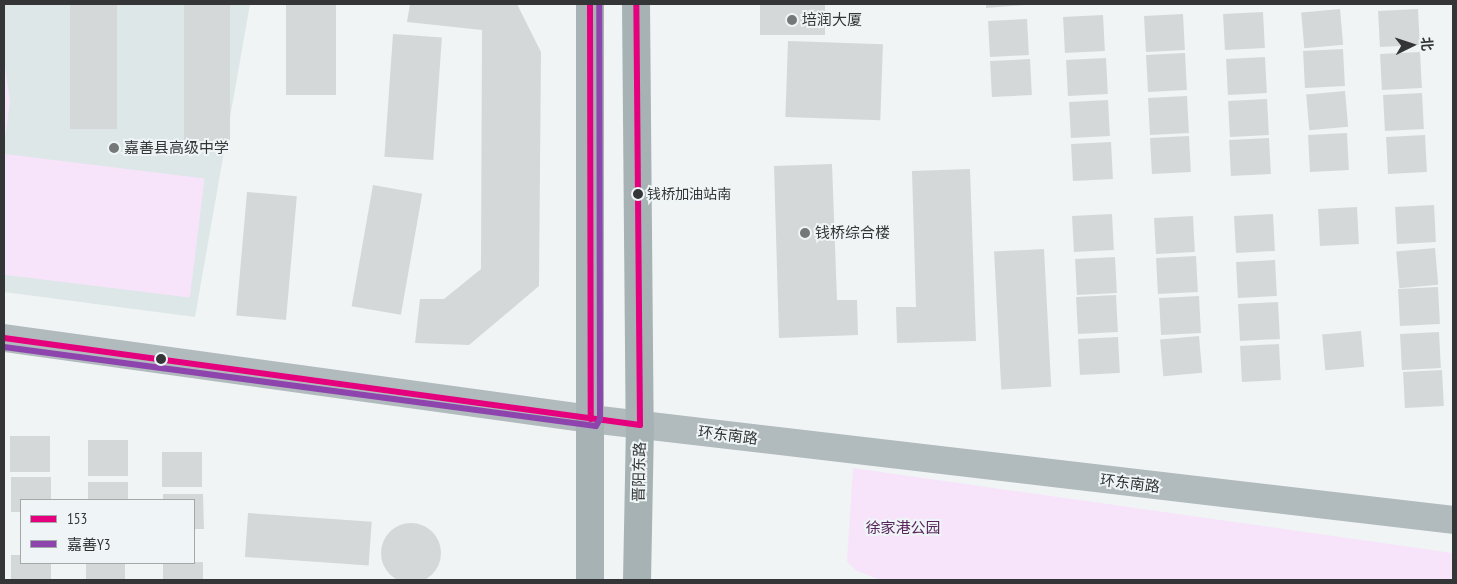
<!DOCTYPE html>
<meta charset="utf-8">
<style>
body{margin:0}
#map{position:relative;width:1457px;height:584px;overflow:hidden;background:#f0f4f5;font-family:"PT Sans Narrow","Noto Sans SC",sans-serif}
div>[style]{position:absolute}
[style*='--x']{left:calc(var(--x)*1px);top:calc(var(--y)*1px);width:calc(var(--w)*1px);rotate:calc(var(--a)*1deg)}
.built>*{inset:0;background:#dde7e8}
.green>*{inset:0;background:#f7e4fa;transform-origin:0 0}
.building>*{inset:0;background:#d5d8d9;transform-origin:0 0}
.round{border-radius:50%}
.minor>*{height:28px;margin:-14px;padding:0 14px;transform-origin:14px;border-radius:14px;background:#b1babc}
.major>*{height:28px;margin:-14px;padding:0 14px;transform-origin:14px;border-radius:14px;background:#a7b2b4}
.bus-1>*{height:6px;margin:-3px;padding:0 3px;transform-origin:3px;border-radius:3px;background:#e5007d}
.bus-2>*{height:6px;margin:-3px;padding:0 3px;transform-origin:3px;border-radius:3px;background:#8e44ad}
.dots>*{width:14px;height:14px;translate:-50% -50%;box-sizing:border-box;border:2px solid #eff5f6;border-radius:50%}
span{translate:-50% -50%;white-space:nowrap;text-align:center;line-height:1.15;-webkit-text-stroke:4px #eff5f6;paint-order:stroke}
.bus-label{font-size:14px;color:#333536}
.left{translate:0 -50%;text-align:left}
.poi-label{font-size:15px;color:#333536}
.street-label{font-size:15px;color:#333536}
.park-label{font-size:15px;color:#57245b}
.frame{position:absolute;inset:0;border:5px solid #333536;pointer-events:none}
.legend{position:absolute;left:20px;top:499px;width:175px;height:65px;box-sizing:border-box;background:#eff5f6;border:1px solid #a4a8a9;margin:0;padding:6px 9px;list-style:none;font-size:15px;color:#333536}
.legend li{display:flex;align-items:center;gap:10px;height:25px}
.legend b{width:25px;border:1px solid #a4a8a9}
.north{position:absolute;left:1387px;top:20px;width:50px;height:50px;-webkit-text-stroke:4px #eff5f6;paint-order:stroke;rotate:86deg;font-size:14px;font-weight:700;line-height:20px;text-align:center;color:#333536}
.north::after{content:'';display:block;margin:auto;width:18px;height:22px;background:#333536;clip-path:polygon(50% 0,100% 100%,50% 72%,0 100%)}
</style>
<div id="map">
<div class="built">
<i style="clip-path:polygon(4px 4px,250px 4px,195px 317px,4px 292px)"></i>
</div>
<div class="green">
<i style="clip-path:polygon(4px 59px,10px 102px,4px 144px)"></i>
<i style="left:5px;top:154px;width:201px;height:120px;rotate:7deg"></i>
<i style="clip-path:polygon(853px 468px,1453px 553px,1453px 580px,880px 580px,855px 570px,847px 561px)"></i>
</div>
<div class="building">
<i style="left:70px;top:4px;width:47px;height:125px"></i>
<i style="left:184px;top:4px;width:46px;height:140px"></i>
<i style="left:286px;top:4px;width:50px;height:91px"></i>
<i style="clip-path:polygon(410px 4px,517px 4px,541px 52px,539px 286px,469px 345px,415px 343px,420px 299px,444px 299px,481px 269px,482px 30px,407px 22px)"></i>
<i style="left:760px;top:4px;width:65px;height:31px"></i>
<i style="clip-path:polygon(986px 4px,1025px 4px,1026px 5px,986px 8px)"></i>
<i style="left:1340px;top:9px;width:36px;height:39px;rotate:85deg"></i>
<i style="left:1418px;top:9px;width:36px;height:40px;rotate:87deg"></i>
<i style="left:1263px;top:12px;width:36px;height:40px;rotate:87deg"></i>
<i style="left:1183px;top:14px;width:36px;height:39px;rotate:87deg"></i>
<i style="left:1103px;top:15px;width:36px;height:40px;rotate:87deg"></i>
<i style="left:1027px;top:19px;width:36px;height:39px;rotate:87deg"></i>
<i style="left:393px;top:34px;width:49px;height:123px;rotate:4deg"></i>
<i style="left:788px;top:41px;width:95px;height:76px;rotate:2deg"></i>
<i style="left:1343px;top:49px;width:37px;height:40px;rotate:87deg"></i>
<i style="left:1420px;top:52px;width:36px;height:40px;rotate:87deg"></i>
<i style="left:1185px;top:53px;width:37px;height:39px;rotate:87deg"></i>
<i style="left:1265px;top:57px;width:36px;height:39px;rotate:87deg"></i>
<i style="left:1106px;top:58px;width:36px;height:40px;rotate:87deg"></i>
<i style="left:1030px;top:59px;width:36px;height:40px;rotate:87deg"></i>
<i style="left:1345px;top:91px;width:36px;height:39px;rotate:85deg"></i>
<i style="left:1422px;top:93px;width:36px;height:39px;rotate:87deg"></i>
<i style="left:1187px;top:96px;width:37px;height:39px;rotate:87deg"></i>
<i style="left:1267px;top:99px;width:36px;height:39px;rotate:87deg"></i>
<i style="left:1108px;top:100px;width:36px;height:39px;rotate:87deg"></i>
<i style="left:1347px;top:133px;width:37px;height:39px;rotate:87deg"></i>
<i style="left:1425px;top:135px;width:37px;height:39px;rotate:87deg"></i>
<i style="left:1189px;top:136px;width:36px;height:39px;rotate:87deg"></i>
<i style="left:1269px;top:138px;width:36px;height:40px;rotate:87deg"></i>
<i style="left:1111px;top:142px;width:37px;height:40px;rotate:87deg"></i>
<i style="clip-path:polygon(832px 164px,837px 300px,857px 300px,858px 335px,779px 338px,774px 166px)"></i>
<i style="clip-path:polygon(970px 169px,976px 341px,897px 343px,896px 307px,916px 307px,912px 171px)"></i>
<i style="left:373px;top:185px;width:50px;height:123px;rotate:10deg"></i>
<i style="left:247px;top:192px;width:50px;height:124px;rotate:5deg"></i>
<i style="left:1434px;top:205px;width:37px;height:39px;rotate:87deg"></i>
<i style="left:1357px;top:207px;width:37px;height:39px;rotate:87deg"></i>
<i style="left:1112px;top:214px;width:36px;height:40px;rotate:87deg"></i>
<i style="left:1273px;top:214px;width:37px;height:39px;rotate:87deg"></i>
<i style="left:1193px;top:216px;width:36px;height:39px;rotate:87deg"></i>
<i style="left:1435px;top:248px;width:37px;height:39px;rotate:85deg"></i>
<i style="left:1044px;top:249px;width:138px;height:50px;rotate:87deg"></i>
<i style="left:1196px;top:256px;width:36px;height:40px;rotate:87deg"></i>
<i style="left:1115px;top:257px;width:36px;height:40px;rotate:87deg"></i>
<i style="left:1275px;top:260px;width:36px;height:39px;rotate:87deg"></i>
<i style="left:1438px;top:287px;width:37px;height:40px;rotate:87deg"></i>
<i style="left:1116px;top:295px;width:37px;height:40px;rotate:87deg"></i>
<i style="left:1199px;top:296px;width:37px;height:40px;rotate:87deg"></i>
<i style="left:1278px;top:302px;width:37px;height:40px;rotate:87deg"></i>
<i style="left:1361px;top:331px;width:36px;height:39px;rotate:85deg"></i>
<i style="left:1439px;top:332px;width:36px;height:39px;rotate:87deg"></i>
<i style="left:1199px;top:336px;width:37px;height:39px;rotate:85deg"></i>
<i style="left:1118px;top:337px;width:36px;height:40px;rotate:87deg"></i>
<i style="left:1279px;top:344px;width:36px;height:39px;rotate:87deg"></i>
<i style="left:1442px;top:370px;width:36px;height:39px;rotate:87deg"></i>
<i style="left:10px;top:436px;width:40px;height:36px"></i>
<i style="left:88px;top:440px;width:40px;height:36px"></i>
<i style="left:162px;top:452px;width:40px;height:35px"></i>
<i style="clip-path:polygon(11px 477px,51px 477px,51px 500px,21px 500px,21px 512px,11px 512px)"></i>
<i style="left:88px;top:482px;width:40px;height:18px"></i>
<i style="clip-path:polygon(163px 494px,203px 494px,204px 529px,194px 529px,194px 500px,163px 500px)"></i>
<i style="left:248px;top:513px;width:124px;height:44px;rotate:4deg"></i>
<i class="round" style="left:381px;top:523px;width:60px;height:60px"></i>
<i style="clip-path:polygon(11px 555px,21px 555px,21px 563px,51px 563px,51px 580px,11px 580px)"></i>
<i style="left:203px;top:562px;width:18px;height:40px;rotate:90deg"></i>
<i style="left:86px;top:563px;width:39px;height:17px"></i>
</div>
<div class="minor">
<i style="--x:4;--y:338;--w:593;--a:7.86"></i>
<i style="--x:591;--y:419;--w:868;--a:6.68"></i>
</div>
<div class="major">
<i style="--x:636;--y:4;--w:421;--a:89.5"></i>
<i style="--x:640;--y:425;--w:155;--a:91.1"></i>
<i style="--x:590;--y:580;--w:576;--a:-90"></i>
</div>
<div class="bus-1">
<i style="--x:590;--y:4;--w:415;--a:89.9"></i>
<i style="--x:4;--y:338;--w:642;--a:7.79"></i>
<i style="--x:640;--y:425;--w:421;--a:-90.5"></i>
</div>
<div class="bus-2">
<i style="--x:4;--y:347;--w:597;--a:7.6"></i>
<i style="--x:596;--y:426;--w:8;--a:-60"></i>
<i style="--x:600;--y:419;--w:415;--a:-90.1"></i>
</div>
<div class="dots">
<i style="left:792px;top:20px;background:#757879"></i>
<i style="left:114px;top:148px;background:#757879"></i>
<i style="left:638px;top:194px;background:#333536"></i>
<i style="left:805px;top:233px;background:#757879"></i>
<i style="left:161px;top:359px;background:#333536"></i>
</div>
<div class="bus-label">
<span class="left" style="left:647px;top:194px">钱桥加油站南</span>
</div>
<div class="poi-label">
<span class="left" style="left:802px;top:20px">培润大厦</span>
<span class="left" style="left:124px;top:148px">嘉善县高级中学</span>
<span class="left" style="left:815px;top:233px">钱桥综合楼</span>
</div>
<div class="street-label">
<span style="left:728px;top:435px;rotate:7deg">环东南路</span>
<span style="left:639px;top:472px;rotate:-89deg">晋阳东路</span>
<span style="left:1130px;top:483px;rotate:7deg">环东南路</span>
</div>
<div class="park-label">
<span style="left:903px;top:528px">徐家港公园</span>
</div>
<div class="frame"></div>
<ul class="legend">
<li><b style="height:6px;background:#e5007d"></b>153</li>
<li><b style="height:6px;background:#8e44ad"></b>嘉善Y3</li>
</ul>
<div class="north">北</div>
</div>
